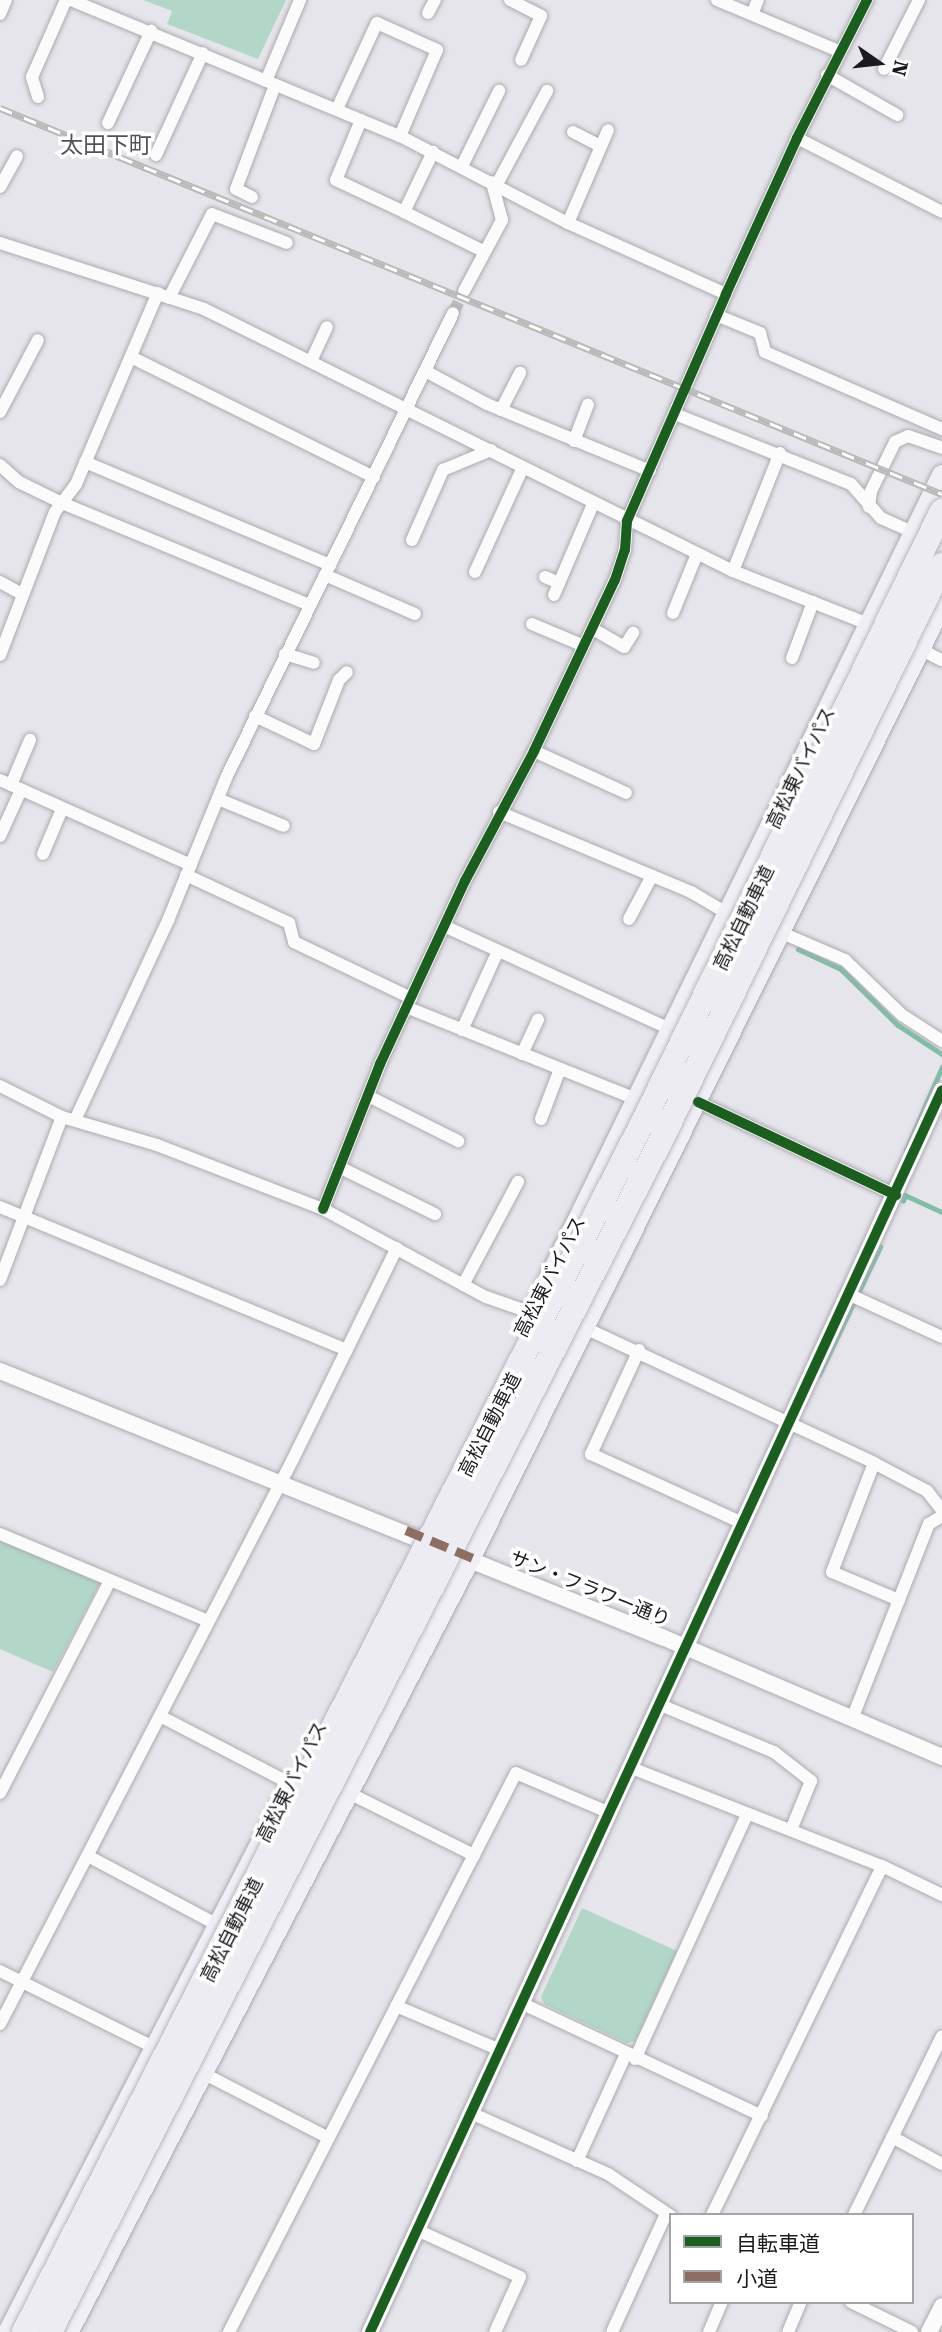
<!DOCTYPE html>
<meta charset="utf-8">
<style>
body{margin:0}
#map{position:relative;width:942px;height:2332px;overflow:hidden;background:#e6e5ec;font-family:"Roboto Serif","Noto Sans JP",serif}
div>[style]{position:absolute}
[style*='--x']{left:calc(var(--x)*1px);top:calc(var(--y)*1px);width:calc(var(--w)*1px);rotate:calc(var(--a)*1deg)}
.green>*{inset:0;background:#b2d7c9}
.stream>*{height:4.5px;margin:-2.25px;padding:0 2.25px;transform-origin:2.25px;border-radius:2.25px;background:#81bda7}
.minor-tunnel>*{height:12px;margin-top:-6px;transform-origin:0;background:repeating-linear-gradient(90deg,#bdbcc3 0 12px,transparent 0 18px)}
.roads{filter:drop-shadow(0 0 2px #abaaaf) drop-shadow(0 0 2px #abaaaf)}
.minor>*{height:12px;margin:-6px;padding:0 6px;transform-origin:6px;border-radius:6px;background:#fbfbfc}
.tertiary>*{height:16px;margin:-8px;padding:0 8px;transform-origin:8px;border-radius:8px;background:#fbfbfc}
.trunk>*{height:21px;margin:-10.5px;padding:0 10.5px;transform-origin:10.5px;border-radius:10.5px;background:#f0eff5}
.rail>*{height:7px;margin-top:-3.5px;transform-origin:0;background:repeating-linear-gradient(90deg,#fff 0 13px,#b9b9ba 0 26px);box-sizing:border-box;border-block:2px solid #b9b9ba}
.bridges{filter:drop-shadow(0 0 2px #b9b7c1) drop-shadow(0 0 2px #b9b7c1)}
.motorway-bridge>*{height:24px;margin:-12px;padding:0 12px;transform-origin:12px;border-radius:12px;background:#eeecf3}
.quiet>*{height:9px;margin-top:-4.5px;transform-origin:0;background:repeating-linear-gradient(90deg,#8d6e63 0 18px,transparent 0 27px)}
.cycleway>*{height:10px;margin:-5px;padding:0 5px;transform-origin:5px;border-radius:5px;background:#1b5e20}
span{translate:-50% -50%;white-space:nowrap;text-align:center;line-height:1.15;-webkit-text-stroke:7px #fff;paint-order:stroke}
.street-label{font-size:19px;color:#1b1a1f}
.quarter-label{font-size:23px;color:#52505a}
.legend{position:absolute;left:669px;top:2213px;width:245px;height:91px;box-sizing:border-box;background:#fff;border:2px solid #a4a3a5;margin:0;padding:9px 12px;list-style:none;font-size:21px;color:#1b1a1f}
.legend li{display:flex;align-items:center;gap:14px;height:35px}
.legend b{width:35px;border:2px solid #a4a3a5}
.north{position:absolute;left:844px;top:28px;width:70px;height:70px;-webkit-text-stroke:5px #fff;paint-order:stroke;rotate:104deg;font-size:19px;font-weight:700;line-height:28px;text-align:center;color:#1b1a1f}
.north::after{content:'';display:block;margin:auto;width:24px;height:32px;background:#1b1a1f;clip-path:polygon(50% 0,100% 100%,50% 72%,0 100%)}
</style>
<div id="map">
<div class="green">
<i style="clip-path:polygon(143px 0,286px 0,258px 59px,167px 24px,172px 11px)"></i>
<i style="clip-path:polygon(0 1539px,100px 1583px,53px 1672px,0 1649px)"></i>
<i style="clip-path:polygon(582px 1908px,677px 1951px,635px 2041px,627px 2043px,544px 2004px,541px 1997px)"></i>
</div>
<div class="stream">
<i style="--x:798;--y:949;--w:47;--a:24.9"></i>
<i style="--x:841;--y:969;--w:80;--a:44.5"></i>
<i style="--x:898;--y:1025;--w:53;--a:33.4"></i>
<i style="--x:906;--y:1150;--w:90;--a:-66.6"></i>
<i style="--x:903;--y:1201;--w:6;--a:-72"></i>
<i style="--x:905;--y:1195;--w:41;--a:24.7"></i>
<i style="--x:819;--y:1375;--w:142;--a:-64.5"></i>
</div>
<div class="minor-tunnel">
<i style="--x:453;--y:313;--w:25;--a:-63"></i>
</div>
<div class="roads">
<div class="minor">
<i style="--x:71;--y:0;--w:356;--a:22.5"></i>
<i style="--x:400;--y:136;--w:189;--a:27.4"></i>
<i style="--x:568;--y:223;--w:173;--a:24.2"></i>
<i style="--x:510;--y:0;--w:35;--a:27"></i>
<i style="--x:541;--y:16;--w:48;--a:114.4"></i>
<i style="--x:717;--y:0;--w:132;--a:22.7"></i>
<i style="--x:428;--y:13;--w:15;--a:-62"></i>
<i style="--x:0;--y:14;--w:15;--a:-67"></i>
<i style="--x:752;--y:14;--w:15;--a:-67"></i>
<i style="--x:884;--y:69;--w:77;--a:-63.1"></i>
<i style="--x:827;--y:75;--w:81;--a:29.7"></i>
<i style="--x:266;--y:81;--w:88;--a:-67.2"></i>
<i style="--x:38;--y:97;--w:21;--a:-107"></i>
<i style="--x:32;--y:77;--w:84;--a:-66.2"></i>
<i style="--x:337;--y:109;--w:95;--a:-65.1"></i>
<i style="--x:377;--y:23;--w:66;--a:24.2"></i>
<i style="--x:437;--y:50;--w:94;--a:113.3"></i>
<i style="--x:361;--y:120;--w:65;--a:112.6"></i>
<i style="--x:336;--y:180;--w:75;--a:25.2"></i>
<i style="--x:404;--y:212;--w:67;--a:-64.2"></i>
<i style="--x:108;--y:123;--w:102;--a:-64.9"></i>
<i style="--x:573;--y:132;--w:31;--a:27"></i>
<i style="--x:797;--y:138;--w:163;--a:27"></i>
<i style="--x:156;--y:155;--w:112;--a:-65.3"></i>
<i style="--x:462;--y:166;--w:84;--a:-63.7"></i>
<i style="--x:497;--y:184;--w:106;--a:-61.7"></i>
<i style="--x:0;--y:187;--w:35;--a:-61"></i>
<i style="--x:252;--y:197;--w:18;--a:-153"></i>
<i style="--x:236;--y:189;--w:111;--a:-69.4"></i>
<i style="--x:404;--y:212;--w:88;--a:26.3"></i>
<i style="--x:568;--y:223;--w:101;--a:-66.7"></i>
<i style="--x:0;--y:243;--w:214;--a:17.9"></i>
<i style="--x:204;--y:309;--w:590;--a:26.35"></i>
<i style="--x:733;--y:571;--w:150;--a:21.4"></i>
<i style="--x:464;--y:291;--w:81;--a:-61.8"></i>
<i style="--x:502;--y:220;--w:39;--a:-105"></i>
<i style="--x:169;--y:298;--w:94;--a:-62.9"></i>
<i style="--x:212;--y:214;--w:80;--a:21.1"></i>
<i style="--x:716;--y:315;--w:48;--a:22.2"></i>
<i style="--x:760;--y:333;--w:20;--a:75"></i>
<i style="--x:765;--y:352;--w:193;--a:23.5"></i>
<i style="--x:131;--y:357;--w:271;--a:26.3"></i>
<i style="--x:312;--y:359;--w:35;--a:-65"></i>
<i style="--x:427;--y:372;--w:68;--a:28.1"></i>
<i style="--x:487;--y:404;--w:176;--a:22.3"></i>
<i style="--x:501;--y:410;--w:42;--a:-62.8"></i>
<i style="--x:0;--y:412;--w:81;--a:-62.2"></i>
<i style="--x:675;--y:414;--w:189;--a:21.7"></i>
<i style="--x:851;--y:484;--w:45;--a:48.6"></i>
<i style="--x:881;--y:518;--w:36;--a:24"></i>
<i style="--x:574;--y:441;--w:39;--a:-69"></i>
<i style="--x:85;--y:462;--w:266;--a:22.8"></i>
<i style="--x:0;--y:465;--w:25;--a:42"></i>
<i style="--x:19;--y:482;--w:48;--a:26"></i>
<i style="--x:62;--y:503;--w:267;--a:22.4"></i>
<i style="--x:869;--y:507;--w:16;--a:-83"></i>
<i style="--x:871;--y:491;--w:55;--a:-63.9"></i>
<i style="--x:895;--y:442;--w:14;--a:-25"></i>
<i style="--x:908;--y:436;--w:36;--a:19"></i>
<i style="--x:412;--y:540;--w:77;--a:-66.1"></i>
<i style="--x:443;--y:470;--w:52;--a:-22.6"></i>
<i style="--x:733;--y:571;--w:127;--a:-68.3"></i>
<i style="--x:475;--y:572;--w:115;--a:-65.4"></i>
<i style="--x:325;--y:575;--w:98;--a:23.4"></i>
<i style="--x:545;--y:577;--w:15;--a:23"></i>
<i style="--x:0;--y:582;--w:25;--a:29"></i>
<i style="--x:554;--y:595;--w:99;--a:-66.8"></i>
<i style="--x:673;--y:613;--w:64;--a:-67.9"></i>
<i style="--x:532;--y:624;--w:56;--a:22.9"></i>
<i style="--x:593;--y:629;--w:36;--a:30"></i>
<i style="--x:624;--y:647;--w:17;--a:-57"></i>
<i style="--x:914;--y:646;--w:31;--a:27"></i>
<i style="--x:285;--y:654;--w:30;--a:17"></i>
<i style="--x:0;--y:655;--w:153;--a:-69"></i>
<i style="--x:55;--y:512;--w:35;--a:-53"></i>
<i style="--x:76;--y:484;--w:208;--a:-66.8"></i>
<i style="--x:792;--y:658;--w:60;--a:-69.4"></i>
<i style="--x:255;--y:716;--w:65;--a:25.4"></i>
<i style="--x:314;--y:744;--w:69;--a:-68.7"></i>
<i style="--x:339;--y:680;--w:11;--a:-45"></i>
<i style="--x:534;--y:751;--w:101;--a:24.5"></i>
<i style="--x:0;--y:780;--w:209;--a:24"></i>
<i style="--x:11;--y:785;--w:49;--a:-67.1"></i>
<i style="--x:218;--y:799;--w:71;--a:22.2"></i>
<i style="--x:499;--y:812;--w:208;--a:22.6"></i>
<i style="--x:691;--y:892;--w:45;--a:30.5"></i>
<i style="--x:0;--y:836;--w:51;--a:-65.5"></i>
<i style="--x:43;--y:854;--w:49;--a:-67.1"></i>
<i style="--x:186;--y:875;--w:114;--a:25"></i>
<i style="--x:289;--y:923;--w:20;--a:75"></i>
<i style="--x:294;--y:942;--w:130;--a:25.6"></i>
<i style="--x:629;--y:919;--w:49;--a:-61.9"></i>
<i style="--x:444;--y:926;--w:251;--a:24.5"></i>
<i style="--x:782;--y:933;--w:69;--a:23.2"></i>
<i style="--x:845;--y:960;--w:79;--a:44"></i>
<i style="--x:902;--y:1015;--w:48;--a:33"></i>
<i style="--x:406;--y:1007;--w:250;--a:21.8"></i>
<i style="--x:462;--y:1030;--w:87;--a:-65.5"></i>
<i style="--x:522;--y:1054;--w:38;--a:-65"></i>
<i style="--x:0;--y:1086;--w:69;--a:26.6"></i>
<i style="--x:62;--y:1117;--w:99;--a:16.4"></i>
<i style="--x:157;--y:1145;--w:178;--a:21.1"></i>
<i style="--x:323;--y:1209;--w:185;--a:28.4"></i>
<i style="--x:486;--y:1297;--w:49;--a:19.2"></i>
<i style="--x:368;--y:1096;--w:101;--a:26.6"></i>
<i style="--x:698;--y:1102;--w:219;--a:25.2"></i>
<i style="--x:541;--y:1119;--w:53;--a:-69.2"></i>
<i style="--x:75;--y:1120;--w:223;--a:-65"></i>
<i style="--x:169;--y:918;--w:153;--a:-67.8"></i>
<i style="--x:227;--y:776;--w:515;--a:-63.98"></i>
<i style="--x:339;--y:1167;--w:107;--a:26.1"></i>
<i style="--x:0;--y:1207;--w:375;--a:22.4"></i>
<i style="--x:323;--y:1209;--w:156;--a:-68.5"></i>
<i style="--x:380;--y:1064;--w:202;--a:-65.1"></i>
<i style="--x:465;--y:881;--w:147;--a:-62"></i>
<i style="--x:534;--y:751;--w:189;--a:-64.7"></i>
<i style="--x:615;--y:580;--w:32;--a:-72"></i>
<i style="--x:625;--y:550;--w:29;--a:-86"></i>
<i style="--x:627;--y:521;--w:248;--a:-66.4"></i>
<i style="--x:726;--y:294;--w:171;--a:-65.5"></i>
<i style="--x:797;--y:138;--w:155;--a:-63.1"></i>
<i style="--x:0;--y:1280;--w:174;--a:-69.2"></i>
<i style="--x:463;--y:1285;--w:117;--a:-61.9"></i>
<i style="--x:848;--y:1294;--w:103;--a:24.6"></i>
<i style="--x:583;--y:1327;--w:321;--a:25"></i>
<i style="--x:874;--y:1463;--w:60;--a:27.8"></i>
<i style="--x:927;--y:1491;--w:24;--a:52"></i>
<i style="--x:639;--y:1350;--w:115;--a:114.8"></i>
<i style="--x:591;--y:1454;--w:164;--a:24.5"></i>
<i style="--x:874;--y:1463;--w:117;--a:111.1"></i>
<i style="--x:832;--y:1572;--w:73;--a:22.7"></i>
<i style="--x:0;--y:1534;--w:225;--a:22.7"></i>
<i style="--x:658;--y:1704;--w:126;--a:22.5"></i>
<i style="--x:774;--y:1752;--w:47;--a:38.1"></i>
<i style="--x:811;--y:1781;--w:53;--a:112.2"></i>
<i style="--x:160;--y:1716;--w:148;--a:27.4"></i>
<i style="--x:852;--y:1719;--w:210;--a:-68.5"></i>
<i style="--x:929;--y:1524;--w:15;--a:-32"></i>
<i style="--x:629;--y:1767;--w:272;--a:21.4"></i>
<i style="--x:882;--y:1866;--w:67;--a:25.8"></i>
<i style="--x:347;--y:1792;--w:142;--a:26.4"></i>
<i style="--x:0;--y:1793;--w:239;--a:-62.6"></i>
<i style="--x:88;--y:1856;--w:147;--a:28"></i>
<i style="--x:0;--y:1971;--w:178;--a:26.4"></i>
<i style="--x:521;--y:2003;--w:266;--a:25.1"></i>
<i style="--x:396;--y:2006;--w:113;--a:22.9"></i>
<i style="--x:0;--y:2024;--w:636;--a:-62.59"></i>
<i style="--x:293;--y:1459;--w:235;--a:-63.8"></i>
<i style="--x:635;--y:2059;--w:269;--a:-65.4"></i>
<i style="--x:197;--y:2070;--w:146;--a:27.3"></i>
<i style="--x:471;--y:2113;--w:150;--a:24"></i>
<i style="--x:608;--y:2174;--w:76;--a:33.7"></i>
<i style="--x:892;--y:2137;--w:57;--a:28.4"></i>
<i style="--x:577;--y:2161;--w:118;--a:-65.4"></i>
<i style="--x:712;--y:2215;--w:388;--a:-64"></i>
<i style="--x:854;--y:2215;--w:199;--a:-63.8"></i>
<i style="--x:417;--y:2230;--w:113;--a:24.5"></i>
<i style="--x:520;--y:2277;--w:60;--a:114.4"></i>
<i style="--x:851;--y:2302;--w:68;--a:26.2"></i>
<i style="--x:229;--y:2332;--w:628;--a:-62.82"></i>
<i style="--x:516;--y:1773;--w:100;--a:23"></i>
<i style="--x:612;--y:2332;--w:130;--a:-65.4"></i>
<i style="--x:709;--y:2332;--w:33;--a:-67"></i>
<i style="--x:788;--y:2332;--w:33;--a:-67"></i>
</div>
<div class="tertiary">
<i style="--x:0;--y:1371;--w:470;--a:21.9"></i>
<i style="--x:460;--y:1556;--w:218;--a:21.9"></i>
<i style="--x:662;--y:1637;--w:305;--a:23.2"></i>
<i style="--x:370;--y:2332;--w:1367;--a:-65.27"></i>
<i style="--x:929;--y:2332;--w:29;--a:-63"></i>
</div>
<div class="trunk">
<i style="--x:532;--y:1313;--w:933;--a:-63.93"></i>
<i style="--x:8;--y:2332;--w:610;--a:-62.68"></i>
<i style="--x:67;--y:2332;--w:870;--a:-62.55"></i>
<i style="--x:468;--y:1560;--w:1069;--a:-63.67"></i>
</div>
</div>
<div class="rail">
<i style="--x:0;--y:108;--w:1018;--a:22.28"></i>
</div>
<div class="bridges">
<div class="motorway-bridge">
<i style="--x:24;--y:2332;--w:1361;--a:-62.91"></i>
<i style="--x:644;--y:1120;--w:678;--a:-63.93"></i>
<i style="--x:50;--y:2332;--w:1348;--a:-62.86"></i>
<i style="--x:665;--y:1132;--w:631;--a:-63.96"></i>
</div>
</div>
<div class="quiet">
<i style="--x:406;--y:1530;--w:80;--a:22.7"></i>
</div>
<div class="cycleway">
<i style="--x:698;--y:1102;--w:219;--a:25.2"></i>
<i style="--x:323;--y:1209;--w:156;--a:-68.5"></i>
<i style="--x:380;--y:1064;--w:202;--a:-65.1"></i>
<i style="--x:465;--y:881;--w:147;--a:-62"></i>
<i style="--x:534;--y:751;--w:189;--a:-64.7"></i>
<i style="--x:615;--y:580;--w:32;--a:-72"></i>
<i style="--x:625;--y:550;--w:29;--a:-86"></i>
<i style="--x:627;--y:521;--w:248;--a:-66.4"></i>
<i style="--x:726;--y:294;--w:171;--a:-65.5"></i>
<i style="--x:797;--y:138;--w:155;--a:-63.1"></i>
<i style="--x:370;--y:2332;--w:1367;--a:-65.27"></i>
</div>
<div class="street-label">
<span style="left:801px;top:768px;rotate:-64deg">高松東バイパス</span>
<span style="left:744px;top:918px;rotate:-64deg">高松自動車道</span>
<span style="left:550px;top:1277px;rotate:-63deg">高松東バイパス</span>
<span style="left:490px;top:1425px;rotate:-63deg">高松自動車道</span>
<span style="left:590px;top:1589px;rotate:22deg">サン・フラワー通り</span>
<span style="left:292px;top:1782px;rotate:-63deg">高松東バイパス</span>
<span style="left:232px;top:1930px;rotate:-63deg">高松自動車道</span>
</div>
<div class="quarter-label">
<span style="left:106px;top:146px">太田下町</span>
</div>
<ul class="legend">
<li><b style="height:9px;background:#1b5e20"></b>自転車道</li>
<li><b style="height:9px;background:#8d6e63"></b>小道</li>
</ul>
<div class="north">N</div>
</div>
